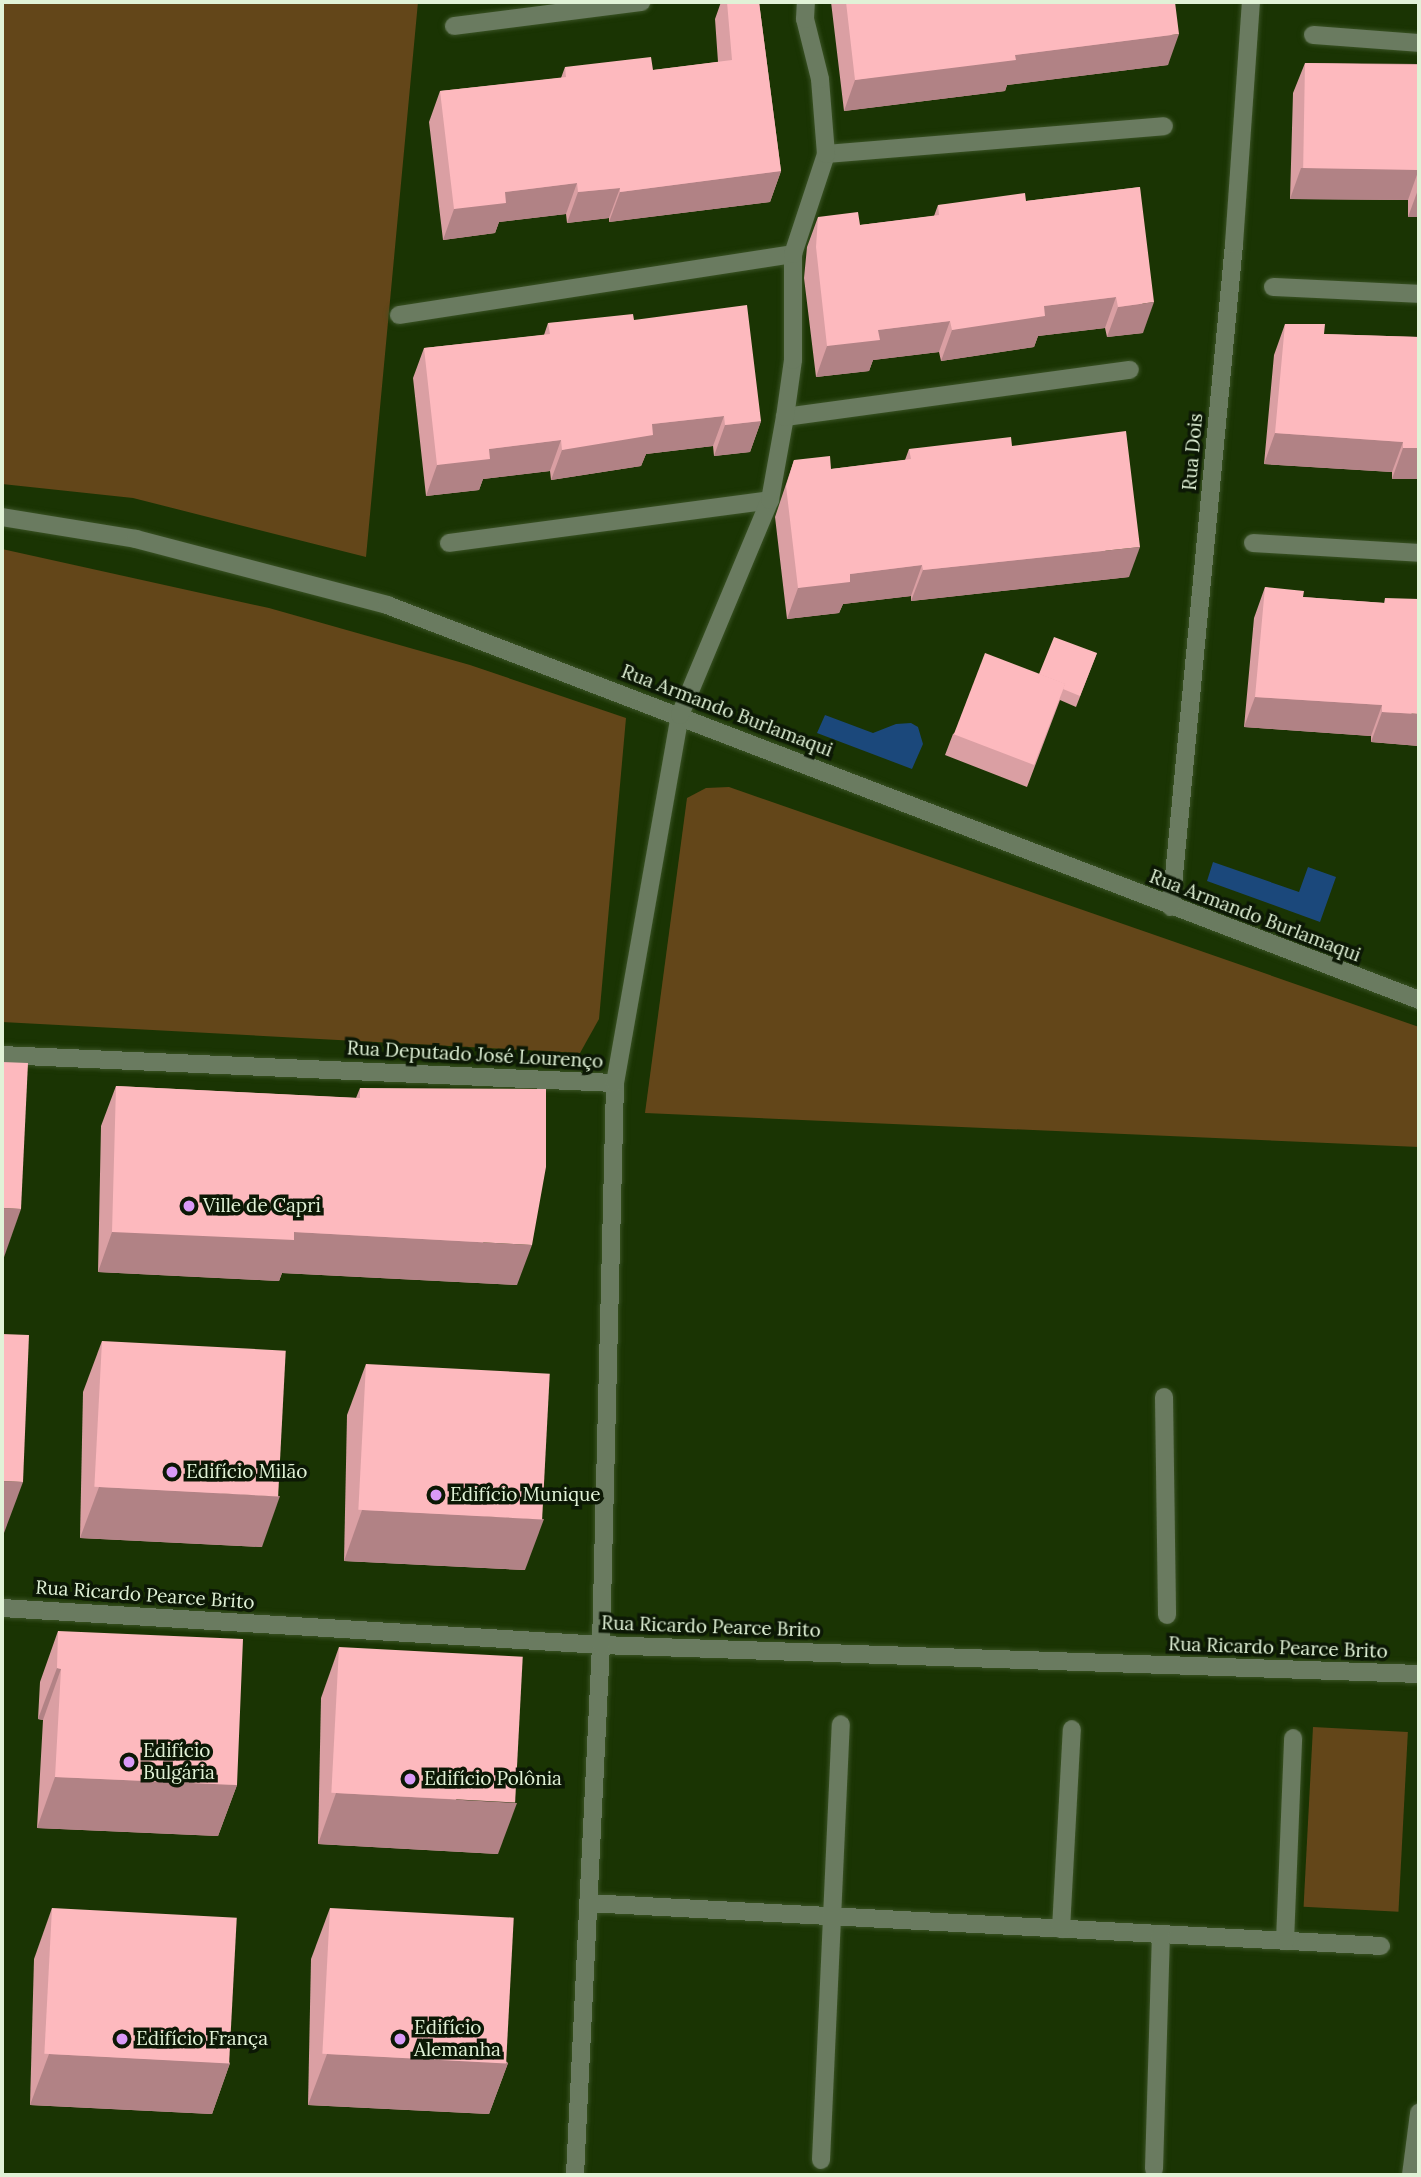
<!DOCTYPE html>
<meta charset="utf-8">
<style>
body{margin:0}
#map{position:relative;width:1421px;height:2177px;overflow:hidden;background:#1a3403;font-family:Lora,serif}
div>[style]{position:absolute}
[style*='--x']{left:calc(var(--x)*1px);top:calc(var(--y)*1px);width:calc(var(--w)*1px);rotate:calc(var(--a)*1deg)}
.green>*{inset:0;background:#634619;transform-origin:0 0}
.water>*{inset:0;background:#1b487b}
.roads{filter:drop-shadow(0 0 2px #3a5225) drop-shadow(0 0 2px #3a5225)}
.minor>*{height:18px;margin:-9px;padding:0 9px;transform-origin:9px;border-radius:9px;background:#6a7b60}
.wall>*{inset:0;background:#da9fa3}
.shaded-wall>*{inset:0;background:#b18285}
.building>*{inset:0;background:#fdb9be;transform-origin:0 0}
.dots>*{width:19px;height:19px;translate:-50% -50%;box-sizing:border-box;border:4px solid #0c1805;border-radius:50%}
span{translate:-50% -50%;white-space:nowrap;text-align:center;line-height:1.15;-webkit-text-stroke:7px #0c1805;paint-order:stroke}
.street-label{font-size:19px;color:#e1f2d7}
.poi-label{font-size:19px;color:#e1f2d7}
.left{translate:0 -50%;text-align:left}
.frame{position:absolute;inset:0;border:4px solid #e1f2d7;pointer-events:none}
</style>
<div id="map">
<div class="green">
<i style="clip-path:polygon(2px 2px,418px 2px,366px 557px,133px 498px,2px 484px)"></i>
<i style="clip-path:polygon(2px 549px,269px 608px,470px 665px,626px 718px,599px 1019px,580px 1053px,2px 1022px)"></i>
<i style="clip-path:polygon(729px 787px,1419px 1027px,1419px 1147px,645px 1113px,687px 798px,706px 788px)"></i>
<i style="left:1313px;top:1727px;width:95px;height:180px;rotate:3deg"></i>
</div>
<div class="water">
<i style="clip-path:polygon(825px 715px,873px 733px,896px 724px,911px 723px,918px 727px,923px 744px,912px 769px,817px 733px)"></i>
<i style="clip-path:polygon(1213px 862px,1299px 892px,1308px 867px,1336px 877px,1320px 922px,1207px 881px)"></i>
</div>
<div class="roads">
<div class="minor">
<i style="--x:454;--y:26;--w:189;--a:-7.3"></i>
<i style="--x:1313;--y:35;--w:106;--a:4.3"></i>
<i style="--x:826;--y:154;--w:339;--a:-4.7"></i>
<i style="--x:1273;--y:287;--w:146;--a:2.7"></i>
<i style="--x:399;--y:315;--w:399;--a:-8.8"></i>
<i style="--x:785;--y:417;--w:348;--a:-7.8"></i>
<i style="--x:2;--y:517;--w:136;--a:9.3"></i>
<i style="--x:136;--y:539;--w:260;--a:14.7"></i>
<i style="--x:387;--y:605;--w:1105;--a:20.94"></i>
<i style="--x:449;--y:543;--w:324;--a:-7.6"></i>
<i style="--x:1253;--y:543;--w:166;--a:3.4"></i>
<i style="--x:1171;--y:907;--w:666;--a:-84.57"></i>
<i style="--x:1234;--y:244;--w:243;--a:-86"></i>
<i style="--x:2;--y:1055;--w:614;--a:2.62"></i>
<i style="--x:1164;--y:1397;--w:218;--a:89.2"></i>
<i style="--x:2;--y:1608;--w:600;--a:3.53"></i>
<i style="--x:601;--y:1645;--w:819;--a:2.03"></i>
<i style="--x:588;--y:1903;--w:794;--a:3.1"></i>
<i style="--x:1061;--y:1929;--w:200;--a:-86.9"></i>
<i style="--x:1285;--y:1941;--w:203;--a:-87.7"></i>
<i style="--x:821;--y:2160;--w:436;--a:-87.4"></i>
<i style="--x:1154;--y:2169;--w:234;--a:-88.3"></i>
<i style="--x:575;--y:2175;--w:531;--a:-87.19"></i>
<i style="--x:601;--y:1645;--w:562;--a:-88.57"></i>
<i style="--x:615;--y:1083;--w:374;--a:-80"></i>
<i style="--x:680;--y:715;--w:233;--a:-67.3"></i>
<i style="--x:770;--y:500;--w:84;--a:-79.8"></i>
<i style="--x:785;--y:417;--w:58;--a:-82"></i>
<i style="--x:793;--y:360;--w:106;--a:-90"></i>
<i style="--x:793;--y:254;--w:105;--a:-71.7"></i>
<i style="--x:826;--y:154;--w:75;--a:-94.6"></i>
<i style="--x:820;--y:79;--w:62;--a:-104"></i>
<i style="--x:805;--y:19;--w:17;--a:-87"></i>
<i style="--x:1411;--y:2175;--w:63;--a:-82.6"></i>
</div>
</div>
<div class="wall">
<i style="clip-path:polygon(721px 2px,759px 2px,781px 171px,770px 202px,609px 222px,609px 218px,567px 223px,566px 214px,499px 222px,495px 233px,443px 240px,429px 122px,440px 91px,561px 78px,565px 67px,653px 70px,718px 62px,715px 19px)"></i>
<i style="clip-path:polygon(831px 2px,1175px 2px,1168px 65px,1007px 85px,1005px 91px,844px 111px)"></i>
<i style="clip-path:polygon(1305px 63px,1419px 64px,1419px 217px,1408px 217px,1408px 200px,1290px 199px,1293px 93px)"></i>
<i style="clip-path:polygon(1140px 187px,1143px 333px,1107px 337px,1105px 328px,1038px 336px,1034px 347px,941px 361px,939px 352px,873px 360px,869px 371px,816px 377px,804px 278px,807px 247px,818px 217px,860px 225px,934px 216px,938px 205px,1026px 201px)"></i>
<i style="clip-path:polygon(634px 320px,761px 421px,750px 452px,714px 456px,713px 446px,646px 454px,641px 466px,551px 480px,550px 471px,483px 479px,479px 490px,426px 496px,413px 378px,424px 348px,544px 335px,548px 323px)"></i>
<i style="clip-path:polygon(1285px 324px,1324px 334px,1419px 337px,1419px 479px,1392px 479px,1392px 472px,1264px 464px,1274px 355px)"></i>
<i style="clip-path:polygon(1012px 446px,1129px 577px,911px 601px,911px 596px,843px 604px,839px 613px,787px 619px,775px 517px,794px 460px,831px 469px,905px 460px,909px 449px)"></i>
<i style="clip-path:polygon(1265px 587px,1303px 597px,1384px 603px,1385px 598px,1419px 746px,1371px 742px,1371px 736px,1244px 727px,1254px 618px)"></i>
<i style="clip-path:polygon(1097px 653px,1076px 707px,1060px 700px,1027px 787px,945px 755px,953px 734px,1039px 674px)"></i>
<i style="clip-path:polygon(116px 1086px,356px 1098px,360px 1088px,517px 1285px,282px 1273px,279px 1281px,98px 1272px,101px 1126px)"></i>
<i style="clip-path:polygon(102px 1341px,262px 1547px,80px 1538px,83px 1392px)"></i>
<i style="clip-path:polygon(366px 1364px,525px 1570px,344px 1561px,347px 1415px)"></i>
<i style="clip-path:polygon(58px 1631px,237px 1785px,218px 1836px,37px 1828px,43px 1720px,38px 1719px,40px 1682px)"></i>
<i style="clip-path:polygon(339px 1647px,498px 1854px,318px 1844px,321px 1698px)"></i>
<i style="clip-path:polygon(52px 1908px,230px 2063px,212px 2114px,30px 2105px,34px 1959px)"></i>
<i style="clip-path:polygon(330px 1908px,508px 2063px,489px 2114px,308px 2105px,311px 1959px)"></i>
</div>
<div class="shaded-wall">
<i style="clip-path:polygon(1179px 34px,1168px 65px,1007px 85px,1005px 91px,844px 111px,855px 80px,1015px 55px)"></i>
<i style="clip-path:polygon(1301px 168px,1419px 169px,1408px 200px,1290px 199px)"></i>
<i style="clip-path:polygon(781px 171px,770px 202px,609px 222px,620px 192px)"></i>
<i style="clip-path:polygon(577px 183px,566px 214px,499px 222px,495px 233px,443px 240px,454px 209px,505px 192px)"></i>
<i style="clip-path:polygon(1419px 187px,1419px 217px,1408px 217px)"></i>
<i style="clip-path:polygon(620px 188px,609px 218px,567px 223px,578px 192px)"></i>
<i style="clip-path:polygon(1116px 297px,1105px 328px,1038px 336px,1034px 347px,941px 361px,952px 330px,1044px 306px)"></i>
<i style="clip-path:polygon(1154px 302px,1143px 333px,1107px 337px,1118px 307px)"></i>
<i style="clip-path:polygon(950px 321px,939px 352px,873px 360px,869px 371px,816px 377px,827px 346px,878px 330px)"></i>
<i style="clip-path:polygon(724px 416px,713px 446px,646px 454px,641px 466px,551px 480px,562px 450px,652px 424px)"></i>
<i style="clip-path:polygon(761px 421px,750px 452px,714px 456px,725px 425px)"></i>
<i style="clip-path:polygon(1275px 433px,1403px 442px,1392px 472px,1264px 464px)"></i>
<i style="clip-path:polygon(561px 440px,550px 471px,483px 479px,479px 490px,426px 496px,437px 465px,489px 449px)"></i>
<i style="clip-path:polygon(1403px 448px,1419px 448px,1419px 479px,1392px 479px)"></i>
<i style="clip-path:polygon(1140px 547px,1129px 577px,911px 601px,923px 570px)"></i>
<i style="clip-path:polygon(922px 565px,911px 596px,843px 604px,839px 613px,787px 619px,798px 588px,850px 574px)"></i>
<i style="clip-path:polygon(1255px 697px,1382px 705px,1371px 736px,1244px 727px)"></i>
<i style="clip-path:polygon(1382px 712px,1419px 714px,1419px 746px,1371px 742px)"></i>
<i style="clip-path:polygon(2px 1208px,21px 1209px,3px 1260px,2px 1260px)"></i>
<i style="clip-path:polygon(112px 1232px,294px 1232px,532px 1245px,517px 1285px,282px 1273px,279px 1281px,98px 1272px)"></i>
<i style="clip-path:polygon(2px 1481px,23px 1482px,4px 1533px,2px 1533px)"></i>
<i style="clip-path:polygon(99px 1487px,280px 1496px,262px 1547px,80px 1538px)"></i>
<i style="clip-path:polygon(362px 1510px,544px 1519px,525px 1570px,344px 1561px)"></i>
<i style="clip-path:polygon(57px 1668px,61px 1669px,43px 1720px,38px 1719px)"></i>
<i style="clip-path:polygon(55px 1777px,237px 1785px,218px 1836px,37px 1828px)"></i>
<i style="clip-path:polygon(336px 1793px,517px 1803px,498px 1854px,318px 1844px)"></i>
<i style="clip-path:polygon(49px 2054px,230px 2063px,212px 2114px,30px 2105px)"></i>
<i style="clip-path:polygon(327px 2054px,508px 2063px,489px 2114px,308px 2105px)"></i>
</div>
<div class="building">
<i style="clip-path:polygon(727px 2px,759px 2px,781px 171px,620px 192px,620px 188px,578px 192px,577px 183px,505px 192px,506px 203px,454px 209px,440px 91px,566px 77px,565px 67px,651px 57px,653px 70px,732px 60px)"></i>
<i style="clip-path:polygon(846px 2px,1175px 2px,1179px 34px,1015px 55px,1016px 60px,855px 80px)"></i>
<i style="left:1305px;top:63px;width:114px;height:105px;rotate:1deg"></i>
<i style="clip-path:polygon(1140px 187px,1154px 302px,1118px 307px,1116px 297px,1044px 306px,1045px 316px,952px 330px,950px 321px,878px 330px,880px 340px,827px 346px,816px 247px,818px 217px,858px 212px,860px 225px,939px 215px,938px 205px,1025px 193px,1026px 201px)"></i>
<i style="clip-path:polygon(747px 305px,761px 421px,725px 425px,724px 416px,652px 424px,653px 435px,562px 450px,561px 440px,489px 449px,490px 459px,437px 465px,424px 348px,550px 334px,548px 323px,633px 314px,634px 320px)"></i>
<i style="clip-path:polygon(1285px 324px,1325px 324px,1324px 334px,1419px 337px,1419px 448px,1403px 448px,1403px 442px,1275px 433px)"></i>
<i style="clip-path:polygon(1126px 431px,1140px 547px,923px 570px,922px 565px,850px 574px,850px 582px,798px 588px,786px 486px,794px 460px,830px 456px,831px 469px,911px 459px,909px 449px,1011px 437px,1012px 446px)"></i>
<i style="clip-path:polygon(1265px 587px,1304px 591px,1303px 597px,1385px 603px,1385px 598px,1419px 599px,1419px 714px,1382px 712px,1382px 705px,1255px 697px)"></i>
<i style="clip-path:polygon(1054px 637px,1097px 653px,1080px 696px,1063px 689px,1065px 684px,1039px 674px)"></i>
<i style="left:985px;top:653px;width:86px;height:87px;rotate:21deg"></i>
<i style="clip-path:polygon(2px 1062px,28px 1063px,21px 1209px,2px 1208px)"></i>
<i style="clip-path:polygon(116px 1086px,360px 1098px,360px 1088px,546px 1089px,546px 1167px,532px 1245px,294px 1232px,294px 1240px,112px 1232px)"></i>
<i style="clip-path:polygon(2px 1334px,29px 1335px,23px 1482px,2px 1481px)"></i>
<i style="left:102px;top:1341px;width:184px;height:146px;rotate:3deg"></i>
<i style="left:366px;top:1364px;width:184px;height:146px;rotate:3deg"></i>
<i style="clip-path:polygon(58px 1631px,243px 1639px,237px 1785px,55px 1777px,61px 1669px,57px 1668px)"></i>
<i style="left:339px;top:1647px;width:184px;height:146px;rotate:3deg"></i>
<i style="left:52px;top:1908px;width:185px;height:146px;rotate:3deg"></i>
<i style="left:330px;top:1908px;width:184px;height:146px;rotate:3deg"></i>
</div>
<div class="dots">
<i style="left:189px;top:1206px;background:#d99af7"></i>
<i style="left:172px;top:1472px;background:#d99af7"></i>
<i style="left:436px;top:1495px;background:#d99af7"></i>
<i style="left:129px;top:1762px;background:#d99af7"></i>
<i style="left:410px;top:1779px;background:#d99af7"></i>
<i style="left:122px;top:2039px;background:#d99af7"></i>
<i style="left:400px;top:2039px;background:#d99af7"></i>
</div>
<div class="street-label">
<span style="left:1193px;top:452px;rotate:-85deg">Rua Dois</span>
<span style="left:727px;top:711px;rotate:21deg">Rua Armando Burlamaqui</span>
<span style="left:1255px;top:916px;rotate:21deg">Rua Armando Burlamaqui</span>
<span style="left:475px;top:1055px;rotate:3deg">Rua Deputado José Lourenço</span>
<span style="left:145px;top:1595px;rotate:4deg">Rua Ricardo Pearce Brito</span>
<span style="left:711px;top:1627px;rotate:2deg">Rua Ricardo Pearce Brito</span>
<span style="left:1278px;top:1648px;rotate:2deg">Rua Ricardo Pearce Brito</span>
</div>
<div class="poi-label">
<span class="left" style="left:203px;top:1206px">Ville de Capri</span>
<span class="left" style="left:186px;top:1472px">Edifício Milão</span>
<span class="left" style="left:450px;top:1495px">Edifício Munique</span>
<span class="left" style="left:143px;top:1762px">Edifício<br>Bulgária</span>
<span class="left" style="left:424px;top:1779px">Edifício Polônia</span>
<span class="left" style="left:414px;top:2039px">Edifício<br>Alemanha</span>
<span class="left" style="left:136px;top:2039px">Edifício França</span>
</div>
<div class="frame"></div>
</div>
